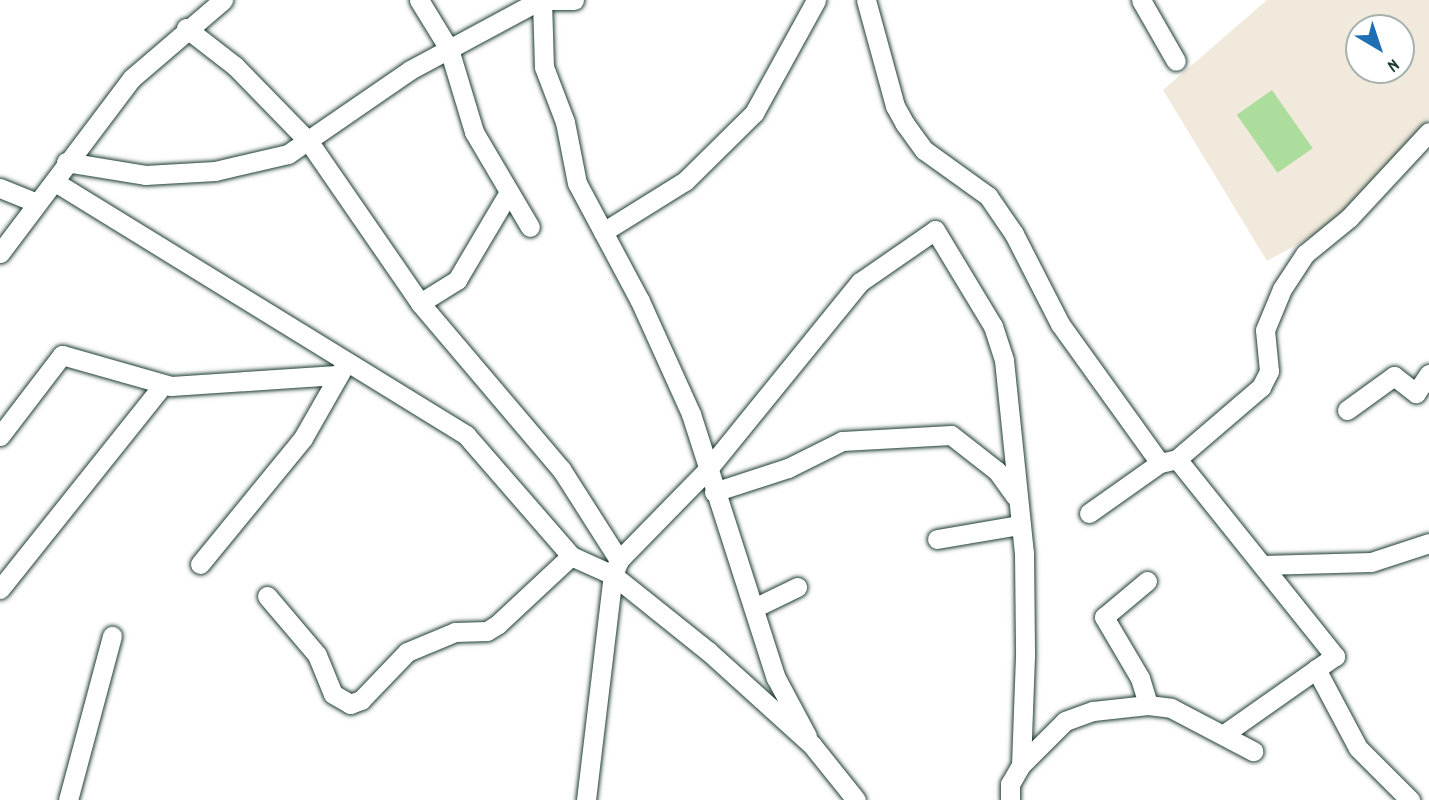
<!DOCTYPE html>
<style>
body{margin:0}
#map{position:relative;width:1429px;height:800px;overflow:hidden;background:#fff;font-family:Dekko,sans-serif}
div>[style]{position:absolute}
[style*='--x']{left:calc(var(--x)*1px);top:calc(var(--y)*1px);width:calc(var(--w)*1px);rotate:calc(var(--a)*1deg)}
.built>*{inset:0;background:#f1e9db}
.green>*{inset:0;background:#addd9d;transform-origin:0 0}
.roads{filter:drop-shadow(0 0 2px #1f3d34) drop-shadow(0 0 2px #1f3d34)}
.minor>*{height:19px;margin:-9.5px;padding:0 9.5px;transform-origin:9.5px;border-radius:9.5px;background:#fff}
span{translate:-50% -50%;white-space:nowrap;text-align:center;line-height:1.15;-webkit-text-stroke:5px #fff;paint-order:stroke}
.north{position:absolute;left:1345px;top:14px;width:70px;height:70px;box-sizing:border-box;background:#fff;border:2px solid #a5b1ae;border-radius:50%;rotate:141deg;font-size:19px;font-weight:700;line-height:28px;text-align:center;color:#1f3d34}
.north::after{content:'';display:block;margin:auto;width:24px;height:32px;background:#1f6fb2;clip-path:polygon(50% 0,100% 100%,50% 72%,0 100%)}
</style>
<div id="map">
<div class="built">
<i style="clip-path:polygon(evenodd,1267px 0,1429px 0,1429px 119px,1370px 188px,1320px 232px,1267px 261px,1163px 90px,1267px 0,1359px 28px,1401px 28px,1401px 70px,1359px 70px,1359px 28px)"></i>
</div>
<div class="green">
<i style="left:1272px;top:90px;width:71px;height:43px;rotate:55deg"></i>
</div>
<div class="roads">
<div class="minor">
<i style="--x:419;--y:0;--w:57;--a:58.5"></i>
<i style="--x:449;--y:49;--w:87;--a:73.2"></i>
<i style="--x:474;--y:132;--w:110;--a:59.5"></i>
<i style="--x:542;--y:0;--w:67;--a:88.3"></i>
<i style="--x:544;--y:67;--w:59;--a:69.1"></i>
<i style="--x:565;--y:122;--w:62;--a:78.9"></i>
<i style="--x:577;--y:183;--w:134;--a:61.9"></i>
<i style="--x:640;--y:301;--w:124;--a:65.7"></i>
<i style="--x:691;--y:414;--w:277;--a:72.2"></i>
<i style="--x:776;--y:678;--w:66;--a:61.9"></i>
<i style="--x:548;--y:0;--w:26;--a:0"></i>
<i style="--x:866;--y:0;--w:110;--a:74.7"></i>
<i style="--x:895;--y:106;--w:21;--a:61"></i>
<i style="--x:905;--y:124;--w:32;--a:54"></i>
<i style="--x:924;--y:150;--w:79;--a:35.7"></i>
<i style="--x:988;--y:196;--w:46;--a:55.6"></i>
<i style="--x:1014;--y:234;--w:101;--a:62.9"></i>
<i style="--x:1060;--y:324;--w:171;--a:54.3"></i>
<i style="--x:1141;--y:0;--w:70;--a:60.2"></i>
<i style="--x:186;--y:28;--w:62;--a:37.8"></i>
<i style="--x:235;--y:66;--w:106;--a:45.8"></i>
<i style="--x:309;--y:142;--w:196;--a:55.4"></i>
<i style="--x:420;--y:303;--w:218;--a:49.7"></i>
<i style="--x:561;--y:469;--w:108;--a:57.5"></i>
<i style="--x:66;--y:162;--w:80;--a:9.3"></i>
<i style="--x:145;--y:175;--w:70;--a:-3.3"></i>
<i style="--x:215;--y:171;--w:75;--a:-13.1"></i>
<i style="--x:288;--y:154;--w:148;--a:-34.5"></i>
<i style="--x:410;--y:70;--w:148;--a:-28.3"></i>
<i style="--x:55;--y:182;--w:483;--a:31.6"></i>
<i style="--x:466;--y:435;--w:160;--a:49"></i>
<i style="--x:571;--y:556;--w:46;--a:24.3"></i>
<i style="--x:613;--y:575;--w:122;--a:38.7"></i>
<i style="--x:708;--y:651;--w:140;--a:42.1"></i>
<i style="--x:812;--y:745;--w:70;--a:51.3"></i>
<i style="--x:0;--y:188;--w:40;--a:22"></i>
<i style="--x:603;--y:232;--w:97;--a:-31.9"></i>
<i style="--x:685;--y:181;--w:97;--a:-44.6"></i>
<i style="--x:754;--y:113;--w:129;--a:-61.2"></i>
<i style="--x:0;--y:253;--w:219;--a:-53"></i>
<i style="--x:132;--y:78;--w:120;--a:-40.6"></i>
<i style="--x:420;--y:303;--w:44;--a:-31.9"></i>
<i style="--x:457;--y:280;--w:102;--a:-59.4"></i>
<i style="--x:1347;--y:410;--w:58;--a:-35.9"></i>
<i style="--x:1394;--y:376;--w:28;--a:38"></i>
<i style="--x:1416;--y:393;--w:23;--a:-56"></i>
<i style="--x:0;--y:436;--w:102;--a:-52.6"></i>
<i style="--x:62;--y:355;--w:113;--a:15.9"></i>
<i style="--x:171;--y:386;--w:166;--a:-3.8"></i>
<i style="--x:1177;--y:459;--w:253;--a:51.3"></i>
<i style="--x:1335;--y:656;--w:136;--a:144.9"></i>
<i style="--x:714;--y:492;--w:78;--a:-18"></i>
<i style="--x:788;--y:468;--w:60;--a:-26.6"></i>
<i style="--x:842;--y:441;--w:109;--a:-3.2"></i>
<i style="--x:951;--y:435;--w:58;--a:38"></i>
<i style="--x:997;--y:471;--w:31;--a:54"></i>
<i style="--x:1089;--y:513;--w:87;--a:-35.2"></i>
<i style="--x:1160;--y:463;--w:17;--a:-13"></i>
<i style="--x:1177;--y:459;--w:111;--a:-40.6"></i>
<i style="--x:1261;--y:387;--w:18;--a:-63"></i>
<i style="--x:1269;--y:371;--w:41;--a:-95.6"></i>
<i style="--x:1265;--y:330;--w:44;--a:-67.5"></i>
<i style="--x:1282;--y:289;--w:42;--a:-56.7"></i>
<i style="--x:1305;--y:254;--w:57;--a:-39.3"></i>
<i style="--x:1349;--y:218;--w:117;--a:-47.1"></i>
<i style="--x:937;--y:539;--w:84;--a:-9.6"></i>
<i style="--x:200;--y:564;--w:163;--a:-50.7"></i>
<i style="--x:303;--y:438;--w:83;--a:-60.3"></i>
<i style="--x:1262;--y:565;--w:109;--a:-1.6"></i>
<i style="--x:1371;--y:562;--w:61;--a:-18.1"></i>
<i style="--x:1147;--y:581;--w:56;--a:140.1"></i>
<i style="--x:1104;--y:617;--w:71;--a:59.5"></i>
<i style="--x:1140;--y:678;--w:28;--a:73"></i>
<i style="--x:0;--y:589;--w:261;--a:-51.4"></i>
<i style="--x:267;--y:596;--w:77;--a:49.7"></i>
<i style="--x:317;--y:655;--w:42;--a:67.7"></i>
<i style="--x:333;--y:694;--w:20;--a:30"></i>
<i style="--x:350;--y:704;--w:12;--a:-20"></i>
<i style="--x:361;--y:700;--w:66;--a:-46.2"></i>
<i style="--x:407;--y:652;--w:52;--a:-22.6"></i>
<i style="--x:455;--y:632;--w:32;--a:-2"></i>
<i style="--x:487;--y:631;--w:13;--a:-32"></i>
<i style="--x:498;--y:624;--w:100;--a:-43"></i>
<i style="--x:754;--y:608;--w:48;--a:-26"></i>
<i style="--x:1316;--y:669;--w:89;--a:62"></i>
<i style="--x:1358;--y:748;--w:74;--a:45"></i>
<i style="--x:1021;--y:765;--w:62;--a:-45"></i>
<i style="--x:1065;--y:721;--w:30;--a:-20"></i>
<i style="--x:1093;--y:711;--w:55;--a:-6.2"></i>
<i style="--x:1148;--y:705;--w:23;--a:7"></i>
<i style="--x:1171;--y:708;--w:93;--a:27.7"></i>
<i style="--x:68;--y:800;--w:170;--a:-75"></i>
<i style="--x:586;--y:800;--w:227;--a:-83.2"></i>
<i style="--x:613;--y:575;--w:16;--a:-68"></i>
<i style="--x:619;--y:560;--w:127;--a:-45.6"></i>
<i style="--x:708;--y:469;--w:241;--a:-50.9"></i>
<i style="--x:860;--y:282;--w:91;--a:-34.7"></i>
<i style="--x:935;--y:230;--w:112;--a:58.9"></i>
<i style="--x:993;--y:326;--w:36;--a:72"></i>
<i style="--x:1004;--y:360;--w:194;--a:84.1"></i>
<i style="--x:1024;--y:553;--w:103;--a:89.4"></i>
<i style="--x:1025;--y:656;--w:109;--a:92.1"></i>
<i style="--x:1021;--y:765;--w:22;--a:120"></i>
<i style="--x:1010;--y:784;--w:16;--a:90"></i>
</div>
</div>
<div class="north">N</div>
</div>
